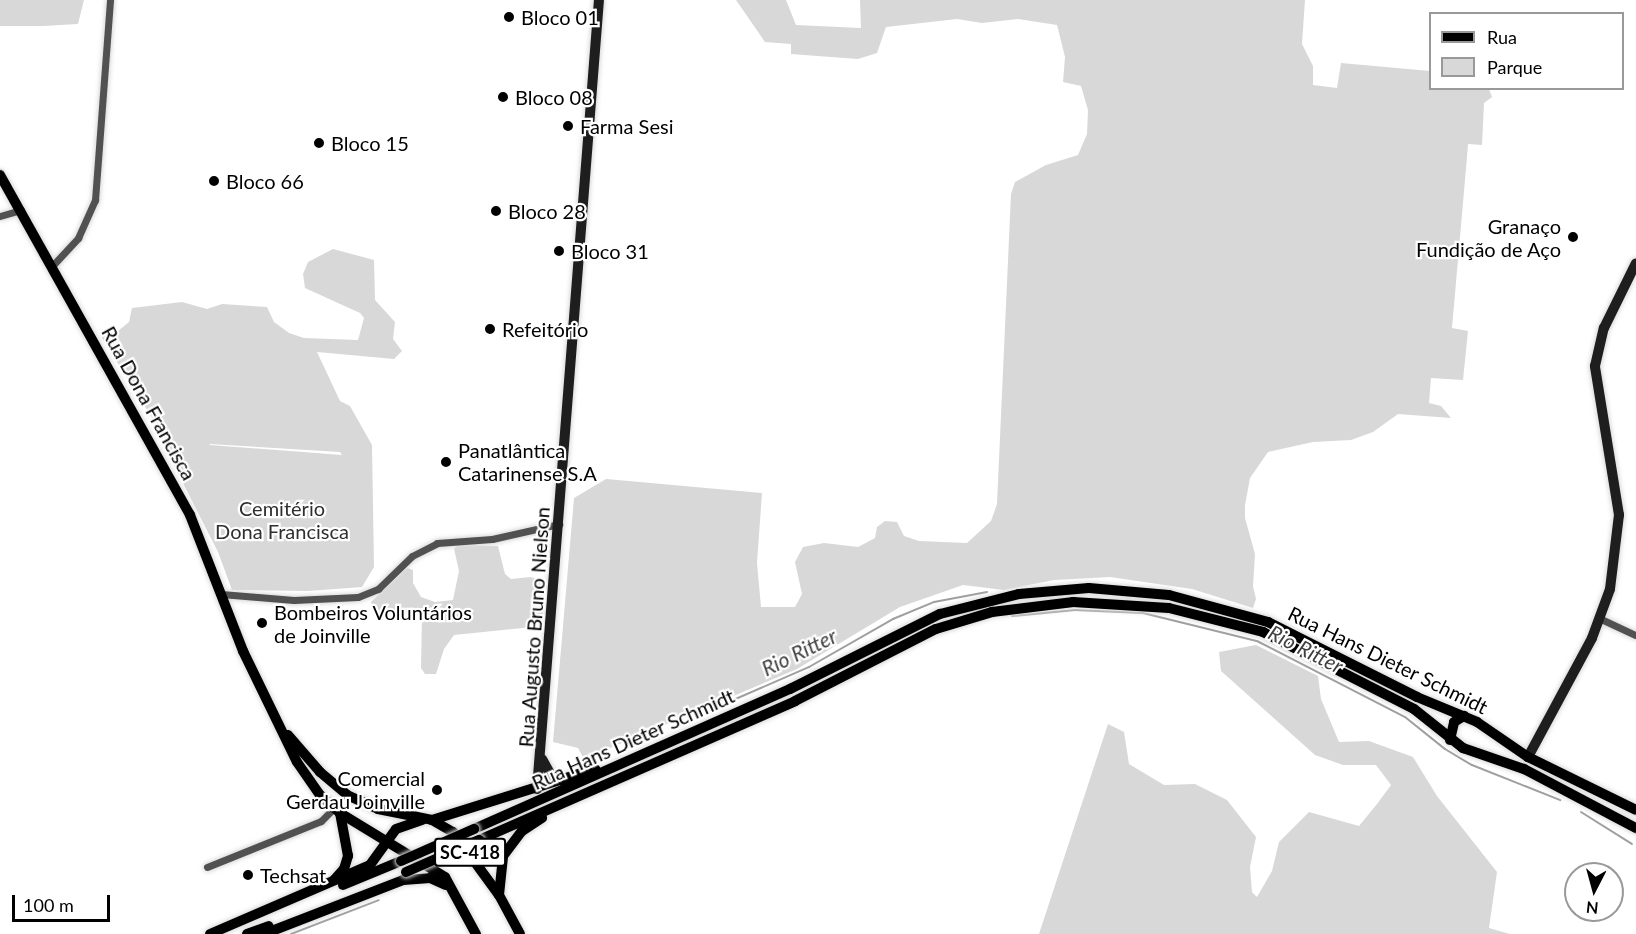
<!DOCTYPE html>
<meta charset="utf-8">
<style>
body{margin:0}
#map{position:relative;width:1636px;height:934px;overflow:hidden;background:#fff;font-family:Lato,sans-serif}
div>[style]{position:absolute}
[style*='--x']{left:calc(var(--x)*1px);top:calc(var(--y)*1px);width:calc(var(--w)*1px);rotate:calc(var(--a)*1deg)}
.green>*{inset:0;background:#d8d8d8}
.stream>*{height:2px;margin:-1px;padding:0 1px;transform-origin:1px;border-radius:1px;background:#9f9f9f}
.roads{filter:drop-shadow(0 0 2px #dbdbdb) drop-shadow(0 0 2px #dbdbdb)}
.street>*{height:7px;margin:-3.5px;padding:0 3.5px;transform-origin:3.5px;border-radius:3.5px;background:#515151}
.secondary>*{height:10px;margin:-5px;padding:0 5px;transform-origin:5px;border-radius:5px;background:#1e1e1e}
.primary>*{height:10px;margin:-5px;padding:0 5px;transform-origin:5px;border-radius:5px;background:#000}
.bridges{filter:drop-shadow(0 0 2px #dbdbdb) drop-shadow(0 0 2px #dbdbdb)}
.primary-bridge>*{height:10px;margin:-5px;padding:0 5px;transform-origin:5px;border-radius:5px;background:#000}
.dots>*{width:16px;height:16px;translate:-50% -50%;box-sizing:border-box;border:3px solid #fff;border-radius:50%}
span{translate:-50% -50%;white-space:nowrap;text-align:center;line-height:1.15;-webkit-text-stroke:4.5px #fff;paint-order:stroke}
.shield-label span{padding:2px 4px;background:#fff;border:2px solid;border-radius:4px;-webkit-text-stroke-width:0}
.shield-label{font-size:18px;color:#000;font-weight:700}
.poi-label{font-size:20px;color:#000}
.left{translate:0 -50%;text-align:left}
.right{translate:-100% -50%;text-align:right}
.street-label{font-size:20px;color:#000}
.park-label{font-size:20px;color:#2f2f2f}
.water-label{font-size:21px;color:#404040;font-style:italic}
.legend{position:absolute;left:1429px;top:12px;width:195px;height:78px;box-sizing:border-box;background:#fff;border:2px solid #999;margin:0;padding:8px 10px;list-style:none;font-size:18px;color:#000}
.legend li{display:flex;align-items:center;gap:12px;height:30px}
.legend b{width:30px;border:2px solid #999}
.north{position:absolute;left:1564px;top:862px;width:60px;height:60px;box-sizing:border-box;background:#fff;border:2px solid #999;border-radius:50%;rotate:186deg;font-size:16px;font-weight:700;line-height:24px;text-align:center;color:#000}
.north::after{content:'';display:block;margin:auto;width:21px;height:27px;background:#000;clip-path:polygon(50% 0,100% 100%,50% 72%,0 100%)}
.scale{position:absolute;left:12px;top:895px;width:98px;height:27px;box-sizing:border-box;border:3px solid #000;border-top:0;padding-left:8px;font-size:18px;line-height:21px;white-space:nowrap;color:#000;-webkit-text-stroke:4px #fff;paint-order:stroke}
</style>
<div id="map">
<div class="green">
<i style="clip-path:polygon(0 0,84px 0,78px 24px,44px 26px,0 26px)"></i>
<i style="clip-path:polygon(736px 0,786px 0,796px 25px,861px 28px,860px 0,1305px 0,1302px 44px,1313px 66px,1313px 85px,1337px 88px,1341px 63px,1430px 71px,1430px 88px,1489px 89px,1492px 97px,1484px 103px,1482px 145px,1468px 144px,1467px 157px,1452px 328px,1468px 331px,1463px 380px,1431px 378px,1429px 403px,1441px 406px,1451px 418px,1398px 414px,1373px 432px,1351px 440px,1313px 442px,1268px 452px,1250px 478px,1245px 505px,1245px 518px,1255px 554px,1253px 586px,1256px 599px,1253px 608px,1192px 589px,1110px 577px,1054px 580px,1004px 590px,963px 585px,900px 607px,797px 669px,584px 759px,578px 748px,553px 742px,574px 498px,606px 479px,762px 493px,757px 563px,761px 607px,795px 607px,802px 594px,795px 562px,803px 547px,824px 543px,858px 547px,875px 538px,877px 527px,885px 521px,897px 522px,904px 536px,919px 541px,967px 543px,991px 521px,997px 504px,1011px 194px,1015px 182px,1046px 165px,1078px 155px,1087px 134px,1088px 110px,1081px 86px,1063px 82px,1065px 57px,1057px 25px,1018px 19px,982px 23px,957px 19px,886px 27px,877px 53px,858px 59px,791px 54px,791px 44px,765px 42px)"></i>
<i style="clip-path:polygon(evenodd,333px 249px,374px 260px,375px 300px,395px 322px,393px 339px,402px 351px,394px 359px,317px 352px,340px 401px,350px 406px,372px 445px,374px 567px,362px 587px,308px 591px,232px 590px,218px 552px,161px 440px,166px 440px,100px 335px,118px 331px,129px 322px,132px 308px,182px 302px,207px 309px,222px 304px,267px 307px,274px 322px,289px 333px,304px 338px,358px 340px,364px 318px,360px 313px,305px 288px,303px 274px,308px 262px,333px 249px,209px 444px,340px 452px,342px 455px,210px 445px,209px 444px)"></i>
<i style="clip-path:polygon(458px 545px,498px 546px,505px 574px,511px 579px,530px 577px,545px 581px,542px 626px,454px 635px,444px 649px,436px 674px,425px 674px,421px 668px,422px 614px,373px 613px,371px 602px,407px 568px,413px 570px,413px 583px,421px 597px,435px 602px,453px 600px,459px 571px,454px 549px)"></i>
<i style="clip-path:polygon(1256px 645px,1318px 676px,1321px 699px,1339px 742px,1369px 741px,1413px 757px,1437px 796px,1497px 872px,1489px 928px,1510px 934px,1039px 934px,1108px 724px,1124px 732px,1129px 764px,1164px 785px,1195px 784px,1227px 800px,1256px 837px,1250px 867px,1252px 892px,1257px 897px,1272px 871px,1279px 842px,1309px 812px,1359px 826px,1377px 804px,1391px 785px,1376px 765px,1343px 765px,1315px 755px,1221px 671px,1219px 652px)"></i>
</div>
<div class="stream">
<i style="--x:1012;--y:616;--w:63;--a:-5.4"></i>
<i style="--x:1075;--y:610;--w:68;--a:2.5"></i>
<i style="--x:1143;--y:613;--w:117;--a:13.8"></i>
<i style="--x:1257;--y:641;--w:166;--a:27.2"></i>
<i style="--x:1405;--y:717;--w:51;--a:38.7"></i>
<i style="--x:1445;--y:749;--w:31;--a:31"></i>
<i style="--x:1472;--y:765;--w:95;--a:21.7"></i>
<i style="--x:724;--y:704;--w:93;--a:-23.5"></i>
<i style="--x:809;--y:667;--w:97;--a:-29.7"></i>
<i style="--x:893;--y:619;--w:44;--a:-22.5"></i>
<i style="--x:934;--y:602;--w:54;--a:-10.7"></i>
<i style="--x:1581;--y:812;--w:60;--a:32.1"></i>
<i style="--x:291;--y:934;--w:94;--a:-21.1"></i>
</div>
<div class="roads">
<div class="street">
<i style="--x:0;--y:216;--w:22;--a:-16"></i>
<i style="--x:53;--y:265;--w:37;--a:-47"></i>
<i style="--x:78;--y:238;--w:42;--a:-65.9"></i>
<i style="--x:95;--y:200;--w:201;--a:-85.7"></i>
<i style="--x:221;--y:594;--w:73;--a:4.7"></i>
<i style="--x:294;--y:600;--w:64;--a:-2.7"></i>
<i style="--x:358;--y:597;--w:22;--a:-22"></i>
<i style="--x:378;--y:589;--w:47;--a:-44.1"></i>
<i style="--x:412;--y:556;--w:28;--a:-27"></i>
<i style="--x:437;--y:543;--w:55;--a:-4.2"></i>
<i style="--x:492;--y:539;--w:69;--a:-12.6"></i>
<i style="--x:1601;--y:619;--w:38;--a:25"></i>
<i style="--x:207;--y:867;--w:123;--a:-22"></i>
<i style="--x:321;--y:821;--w:18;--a:-45"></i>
</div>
<div class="secondary">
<i style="--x:1528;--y:757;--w:135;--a:-61.7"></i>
<i style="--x:1592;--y:638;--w:52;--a:-69.8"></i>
<i style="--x:1610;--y:589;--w:75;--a:-83.1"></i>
<i style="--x:1619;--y:515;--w:151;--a:-99.2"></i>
<i style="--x:1595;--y:366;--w:39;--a:-77"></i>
<i style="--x:1604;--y:328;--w:72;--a:-63.8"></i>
<i style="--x:542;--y:759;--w:18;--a:61"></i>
<i style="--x:551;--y:775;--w:13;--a:27"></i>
<i style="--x:537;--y:789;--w:791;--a:-85.51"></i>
</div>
<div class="primary">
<i style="--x:0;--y:175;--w:389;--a:60.8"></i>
<i style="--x:190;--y:515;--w:146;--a:68.7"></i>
<i style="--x:243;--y:651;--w:123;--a:64.1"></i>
<i style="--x:297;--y:762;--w:40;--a:55.1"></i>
<i style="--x:320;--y:795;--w:27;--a:42"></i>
<i style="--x:340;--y:813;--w:123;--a:31.4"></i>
<i style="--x:445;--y:877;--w:65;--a:61.5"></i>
<i style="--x:288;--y:735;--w:49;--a:49.1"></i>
<i style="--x:320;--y:772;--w:35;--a:40"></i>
<i style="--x:347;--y:795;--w:34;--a:24"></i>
<i style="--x:378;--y:809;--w:55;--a:11.5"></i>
<i style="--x:432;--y:820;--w:24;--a:30"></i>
<i style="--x:453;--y:832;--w:78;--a:53.9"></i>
<i style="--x:499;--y:895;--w:44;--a:61.7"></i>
<i style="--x:1450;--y:740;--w:18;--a:-77"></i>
<i style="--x:1454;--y:722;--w:12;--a:-31"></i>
<i style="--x:432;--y:820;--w:171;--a:-17.4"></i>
<i style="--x:474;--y:829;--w:346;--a:-23.9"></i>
<i style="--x:790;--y:689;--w:168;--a:-26.6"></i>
<i style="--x:940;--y:614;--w:81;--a:-14.2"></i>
<i style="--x:1019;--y:594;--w:70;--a:-4.9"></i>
<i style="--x:1089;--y:588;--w:80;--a:5"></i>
<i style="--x:1169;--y:595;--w:103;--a:15.3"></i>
<i style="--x:1268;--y:622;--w:167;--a:26.7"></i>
<i style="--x:1417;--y:697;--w:65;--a:22.6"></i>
<i style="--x:1477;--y:722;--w:62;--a:34.5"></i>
<i style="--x:1528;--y:757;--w:120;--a:26.1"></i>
<i style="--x:479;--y:840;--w:345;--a:-23.7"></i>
<i style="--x:795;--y:701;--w:158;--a:-27.1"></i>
<i style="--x:936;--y:629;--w:59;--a:-16.9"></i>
<i style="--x:992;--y:612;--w:82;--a:-7"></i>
<i style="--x:1073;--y:602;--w:96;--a:3.6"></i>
<i style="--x:1169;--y:608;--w:97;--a:14.3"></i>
<i style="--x:1263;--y:632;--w:169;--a:27"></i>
<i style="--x:1414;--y:709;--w:63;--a:38.5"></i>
<i style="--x:1463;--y:748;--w:65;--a:19"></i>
<i style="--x:1524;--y:769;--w:127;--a:27.8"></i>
<i style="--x:334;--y:880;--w:15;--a:-48"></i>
<i style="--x:344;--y:869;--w:14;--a:-73"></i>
<i style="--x:348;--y:856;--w:44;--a:-100.5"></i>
<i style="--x:343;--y:885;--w:63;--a:-22.5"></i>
<i style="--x:499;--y:895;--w:39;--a:-84"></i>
<i style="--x:503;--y:856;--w:31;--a:-53"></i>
<i style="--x:522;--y:831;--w:24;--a:-33"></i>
<i style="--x:210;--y:934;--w:174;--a:-23.3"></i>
<i style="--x:370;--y:865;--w:44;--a:-54.2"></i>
<i style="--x:396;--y:829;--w:28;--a:-19"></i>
<i style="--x:247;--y:934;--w:23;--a:-20"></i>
<i style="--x:264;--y:934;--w:149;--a:-21.2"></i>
<i style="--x:403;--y:880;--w:27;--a:-4"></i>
<i style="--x:430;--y:878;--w:17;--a:24"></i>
</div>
</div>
<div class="bridges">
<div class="primary-bridge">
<i style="--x:401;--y:861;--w:80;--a:-23.7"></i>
<i style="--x:406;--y:872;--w:80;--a:-23.7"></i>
</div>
</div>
<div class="dots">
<i style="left:509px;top:17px;background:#000"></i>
<i style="left:503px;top:97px;background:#000"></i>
<i style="left:568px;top:126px;background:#000"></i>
<i style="left:319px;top:143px;background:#000"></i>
<i style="left:214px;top:181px;background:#000"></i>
<i style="left:496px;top:211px;background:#000"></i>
<i style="left:1573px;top:237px;background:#000"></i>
<i style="left:559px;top:251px;background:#000"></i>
<i style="left:490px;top:329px;background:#000"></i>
<i style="left:446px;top:462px;background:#000"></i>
<i style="left:262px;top:623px;background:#000"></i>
<i style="left:437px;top:790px;background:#000"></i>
<i style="left:248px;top:875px;background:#000"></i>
</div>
<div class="shield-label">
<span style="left:470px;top:852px">SC-418</span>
</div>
<div class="poi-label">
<span class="left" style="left:521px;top:17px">Bloco 01</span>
<span class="left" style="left:515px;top:97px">Bloco 08</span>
<span class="left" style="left:580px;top:126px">Farma Sesi</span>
<span class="left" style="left:331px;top:143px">Bloco 15</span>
<span class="left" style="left:226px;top:181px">Bloco 66</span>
<span class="left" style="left:508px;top:211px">Bloco 28</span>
<span class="right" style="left:1561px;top:238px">Granaço<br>Fundição de Aço</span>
<span class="left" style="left:571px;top:251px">Bloco 31</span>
<span class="left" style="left:502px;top:329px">Refeitório</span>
<span class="left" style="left:458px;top:462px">Panatlântica<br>Catarinense S.A</span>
<span class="left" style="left:274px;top:624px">Bombeiros Voluntários<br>de Joinville</span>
<span class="right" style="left:425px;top:790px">Comercial<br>Gerdau Joinville</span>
<span class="left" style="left:260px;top:875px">Techsat</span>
</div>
<div class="street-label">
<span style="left:149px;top:403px;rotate:61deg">Rua Dona Francisca</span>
<span style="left:534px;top:627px;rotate:-86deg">Rua Augusto Bruno Nielson</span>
<span style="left:1388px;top:660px;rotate:26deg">Rua Hans Dieter Schmidt</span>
<span style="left:633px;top:739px;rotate:-24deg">Rua Hans Dieter Schmidt</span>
</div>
<div class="park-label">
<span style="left:282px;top:520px">Cemitério<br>Dona Francisca</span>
</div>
<div class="water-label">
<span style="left:1306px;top:649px;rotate:27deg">Rio Ritter</span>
<span style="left:799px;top:652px;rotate:-26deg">Rio Ritter</span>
</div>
<ul class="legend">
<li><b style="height:8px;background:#000"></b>Rua</li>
<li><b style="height:16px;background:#d8d8d8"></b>Parque</li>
</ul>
<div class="north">N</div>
<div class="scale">100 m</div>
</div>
